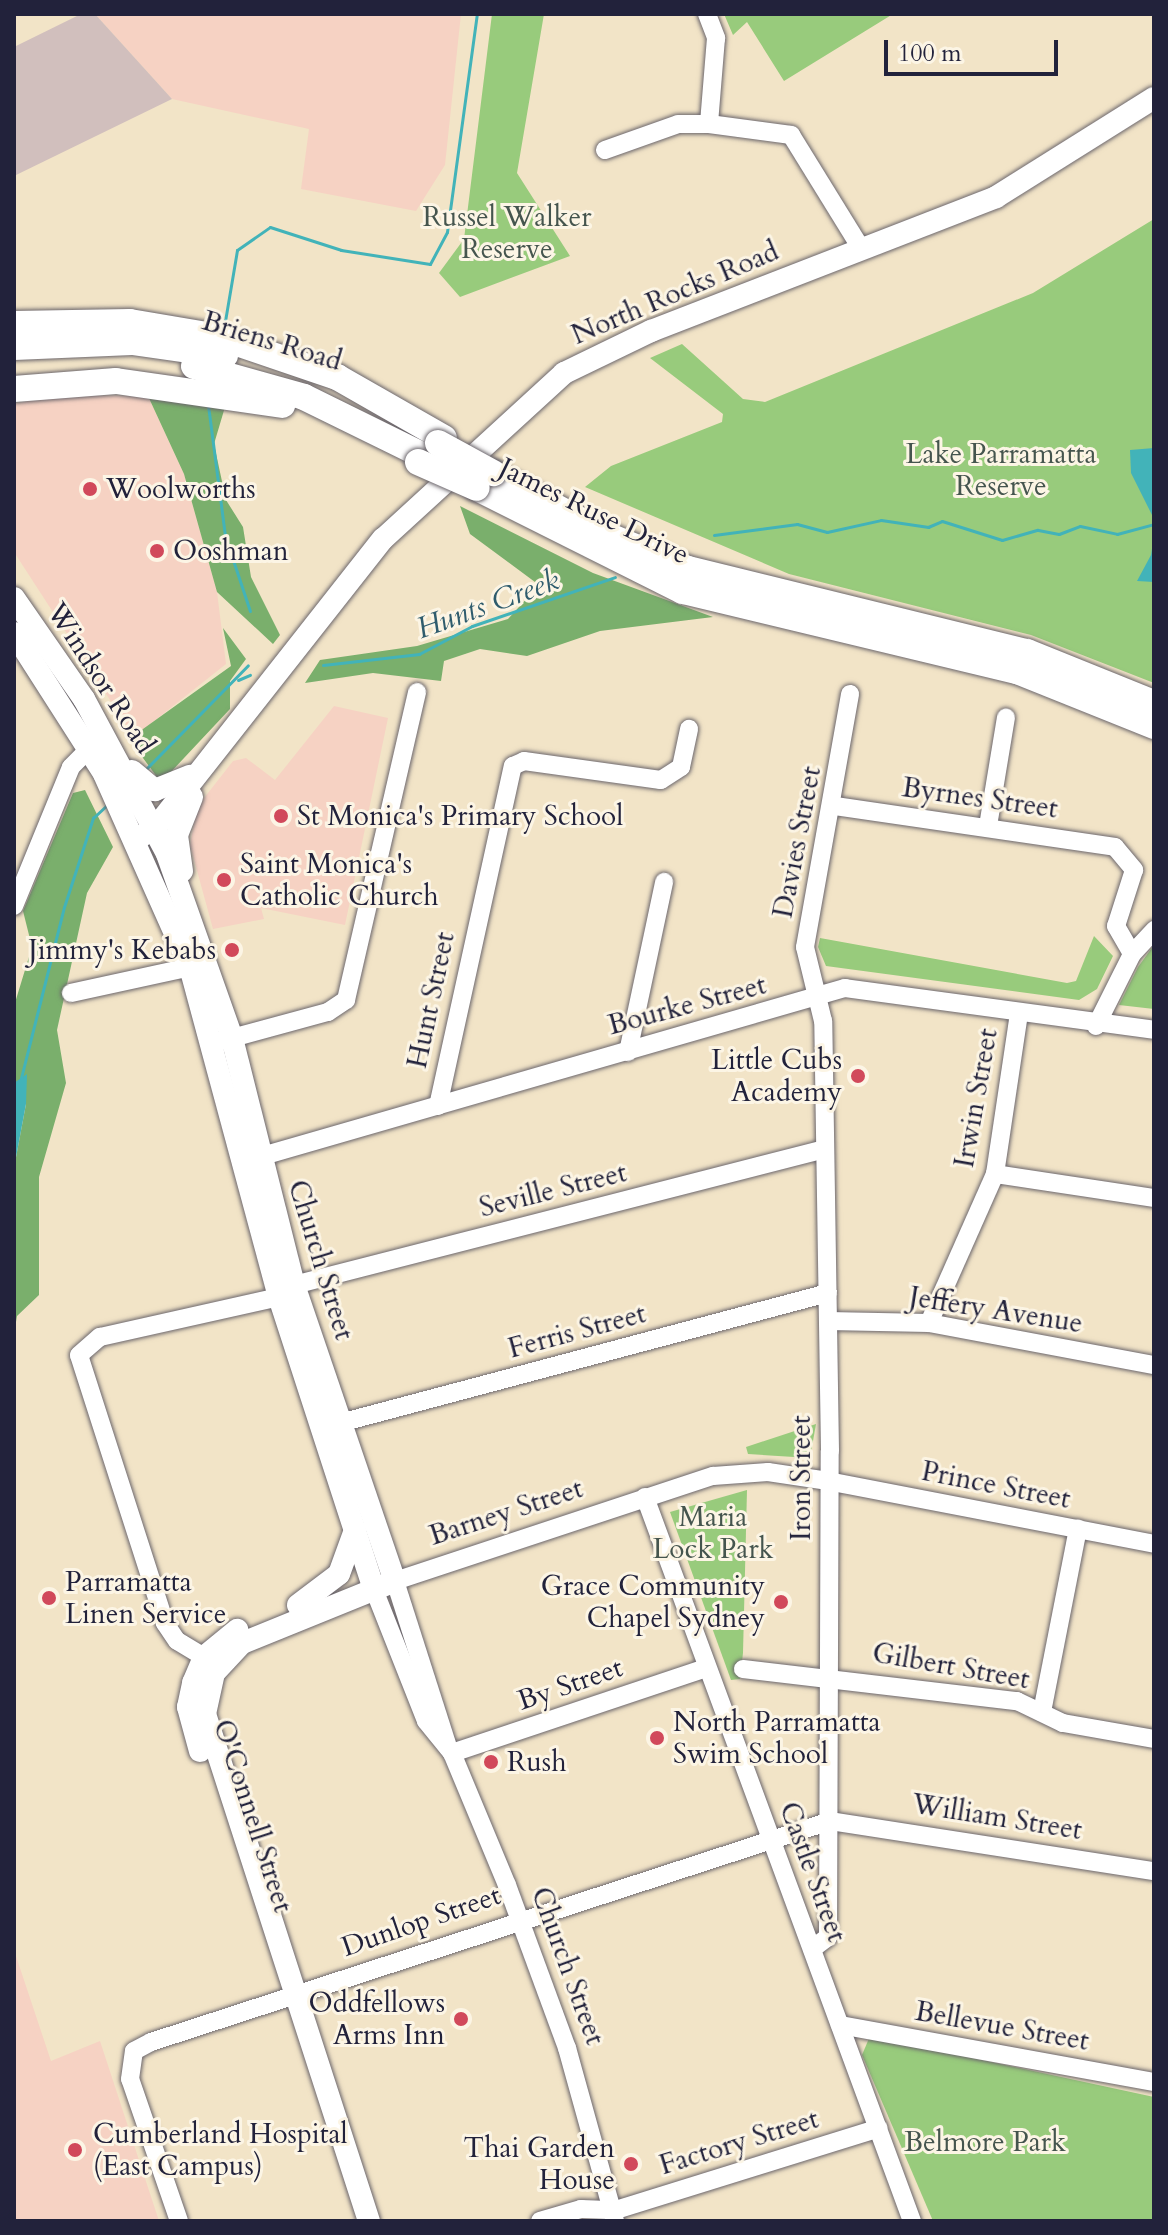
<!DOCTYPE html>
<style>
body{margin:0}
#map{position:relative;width:1168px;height:2235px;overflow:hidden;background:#f2e4c7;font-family:Cardo,serif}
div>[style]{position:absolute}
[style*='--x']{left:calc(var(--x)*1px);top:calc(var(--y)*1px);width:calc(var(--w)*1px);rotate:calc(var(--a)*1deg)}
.built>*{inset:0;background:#f6d2c3}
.industrial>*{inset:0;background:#d1bfbd}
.green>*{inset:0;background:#98cb7c}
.forest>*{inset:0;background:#7aaf6c}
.water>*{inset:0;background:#42b3b9}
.stream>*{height:3px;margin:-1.5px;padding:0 1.5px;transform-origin:1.5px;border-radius:1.5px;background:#42b3b9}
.roads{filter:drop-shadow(0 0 2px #6b666c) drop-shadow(0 0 2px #6b666c)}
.minor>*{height:18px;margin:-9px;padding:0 9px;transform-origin:9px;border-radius:9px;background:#fff}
.major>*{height:22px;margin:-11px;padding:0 11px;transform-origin:11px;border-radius:11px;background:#fff}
.highway>*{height:26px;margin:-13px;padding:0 13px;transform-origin:13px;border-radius:13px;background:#fff}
.tram>*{height:2px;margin:-1px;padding:0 1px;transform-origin:1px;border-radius:1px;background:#22223b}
.bridges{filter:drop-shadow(0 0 2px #6b666c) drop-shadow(0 0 2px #6b666c)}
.highway-bridge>*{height:26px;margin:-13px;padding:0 13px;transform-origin:13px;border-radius:13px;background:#fff}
.dots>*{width:22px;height:22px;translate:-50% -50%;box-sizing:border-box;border:4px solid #fcf5e5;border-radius:50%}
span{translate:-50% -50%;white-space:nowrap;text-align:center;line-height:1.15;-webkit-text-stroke:6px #fcf5e5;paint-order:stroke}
.park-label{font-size:28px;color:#45554e}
.street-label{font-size:28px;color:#22223b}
.poi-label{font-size:28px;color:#22223b}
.left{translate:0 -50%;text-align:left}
.right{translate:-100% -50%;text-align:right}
.water-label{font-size:30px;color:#2f5c6d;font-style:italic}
.frame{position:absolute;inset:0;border:16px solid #22223b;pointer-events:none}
.scale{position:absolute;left:884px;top:40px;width:174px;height:36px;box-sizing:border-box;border:4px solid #22223b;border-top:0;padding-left:10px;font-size:24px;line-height:28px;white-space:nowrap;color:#22223b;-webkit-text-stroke:6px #fcf5e5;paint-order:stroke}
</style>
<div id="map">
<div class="built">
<i style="clip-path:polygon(95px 14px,461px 14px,445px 165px,416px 211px,301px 189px,309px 129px,172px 99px)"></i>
<i style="clip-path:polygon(57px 395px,148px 396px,184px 474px,217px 592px,226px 664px,134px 737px,14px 552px,14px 404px)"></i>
<i style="clip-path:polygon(334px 706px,388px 718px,345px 925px,261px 908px,264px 919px,213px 929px,190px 845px,197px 807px,233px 761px,246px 758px,275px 780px)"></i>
<i style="clip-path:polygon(14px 1950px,51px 2061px,100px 2041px,159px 2221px,14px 2221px)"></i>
</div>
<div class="industrial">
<i style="clip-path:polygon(81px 14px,95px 14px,172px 99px,14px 176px,14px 47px)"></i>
</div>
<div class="green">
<i style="clip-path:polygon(492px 14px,544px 14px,517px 173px,570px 256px,460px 297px,439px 273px,464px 239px)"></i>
<i style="clip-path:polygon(724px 14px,893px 14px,784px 81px,747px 22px,733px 35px)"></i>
<i style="clip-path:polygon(1154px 219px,1154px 683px,1031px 635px,789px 574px,585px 487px,611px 466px,722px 422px,723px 414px,650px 358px,682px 344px,743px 399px,765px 402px,1033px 293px)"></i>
<i style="clip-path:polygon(1094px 936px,1113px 956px,1097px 989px,1079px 1000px,826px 966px,818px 947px,820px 938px,1067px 983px,1076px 981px)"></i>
<i style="clip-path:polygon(1154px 945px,1154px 1009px,1119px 1005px,1138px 967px)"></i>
<i style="clip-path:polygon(816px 1424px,810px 1458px,748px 1454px,746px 1447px)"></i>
<i style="clip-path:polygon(747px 1490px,743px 1653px,740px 1679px,731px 1680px,670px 1512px)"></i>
<i style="clip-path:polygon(870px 2036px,1154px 2097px,1154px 2221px,933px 2221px,862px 2055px)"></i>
</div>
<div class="forest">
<i style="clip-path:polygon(148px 396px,225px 407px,214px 444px,226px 500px,243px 527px,251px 577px,280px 635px,273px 644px,217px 592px,184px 474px)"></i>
<i style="clip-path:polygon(460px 506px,593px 573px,713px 617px,600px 631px,527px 656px,480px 649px,444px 661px,441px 681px,373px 673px,305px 683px,320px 660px,417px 646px,508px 619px,539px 585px,470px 534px)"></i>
<i style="clip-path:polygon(223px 628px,246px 659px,230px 681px,230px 709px,169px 774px,157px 777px,129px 739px,231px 666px)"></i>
<i style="clip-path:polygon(85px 790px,113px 847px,87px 893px,57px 1030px,66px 1083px,39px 1177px,39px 1295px,17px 1316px,14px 1334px,14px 1168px,26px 1104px,14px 1083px,14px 1006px,32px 947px,23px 911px,73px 793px)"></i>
</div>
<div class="water">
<i style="clip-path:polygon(1154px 448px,1154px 519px,1131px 473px,1130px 450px)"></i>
<i style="clip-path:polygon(1154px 536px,1154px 582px,1137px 581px,1151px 555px)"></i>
<i style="clip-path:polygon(27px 1074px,26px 1104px,14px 1168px,14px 1083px)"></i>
</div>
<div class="stream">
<i style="--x:224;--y:327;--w:78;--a:-80.4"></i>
<i style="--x:237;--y:250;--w:40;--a:-34.9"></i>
<i style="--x:270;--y:227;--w:75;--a:17.9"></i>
<i style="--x:341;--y:250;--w:90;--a:8.9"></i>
<i style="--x:430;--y:264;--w:36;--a:-62"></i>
<i style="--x:447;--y:232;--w:220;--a:-82.2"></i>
<i style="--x:208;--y:405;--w:132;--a:82.6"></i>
<i style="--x:225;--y:536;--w:79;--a:71.6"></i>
<i style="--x:714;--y:535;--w:84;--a:-7.5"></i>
<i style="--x:797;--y:524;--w:31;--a:15"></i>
<i style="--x:827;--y:532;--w:55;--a:-12.5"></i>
<i style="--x:881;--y:520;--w:48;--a:8.5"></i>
<i style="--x:928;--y:527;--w:15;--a:-23"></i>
<i style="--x:942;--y:521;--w:63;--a:17.6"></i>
<i style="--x:1002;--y:540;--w:37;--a:-16"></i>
<i style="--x:1038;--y:530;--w:21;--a:11"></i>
<i style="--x:1059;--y:534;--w:22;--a:-21"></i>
<i style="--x:1080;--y:526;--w:38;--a:12"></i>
<i style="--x:1117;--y:534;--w:38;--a:-15"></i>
<i style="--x:323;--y:665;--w:97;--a:-6.5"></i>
<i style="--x:419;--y:654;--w:60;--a:-27.8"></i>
<i style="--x:472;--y:626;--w:151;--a:-18.9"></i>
<i style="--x:238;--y:680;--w:13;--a:-23"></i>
<i style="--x:144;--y:771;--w:148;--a:-45.5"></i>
<i style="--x:21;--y:1078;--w:176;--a:-75.9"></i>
<i style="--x:64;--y:907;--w:94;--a:-72"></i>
<i style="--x:93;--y:818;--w:22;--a:-43"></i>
</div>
<div class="roads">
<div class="minor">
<i style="--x:707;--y:14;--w:26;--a:69"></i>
<i style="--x:716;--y:38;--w:86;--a:94.7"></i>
<i style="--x:709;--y:124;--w:83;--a:7.6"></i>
<i style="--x:791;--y:135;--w:135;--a:58.3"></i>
<i style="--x:605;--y:150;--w:77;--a:-19.6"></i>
<i style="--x:678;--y:124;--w:31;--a:0"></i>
<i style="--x:835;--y:806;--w:283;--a:8.3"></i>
<i style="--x:1115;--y:847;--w:30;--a:50"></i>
<i style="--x:1134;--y:870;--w:59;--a:107.8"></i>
<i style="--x:1116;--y:926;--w:32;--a:60"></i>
<i style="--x:988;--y:826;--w:110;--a:-80.6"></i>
<i style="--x:14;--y:906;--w:150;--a:-67.7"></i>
<i style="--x:71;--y:767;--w:27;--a:-45"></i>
<i style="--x:71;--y:993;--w:122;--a:-12.3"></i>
<i style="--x:1096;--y:1026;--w:80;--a:-63.4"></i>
<i style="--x:1132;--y:954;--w:33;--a:-47"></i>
<i style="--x:221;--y:1041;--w:111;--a:-15.2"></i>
<i style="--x:328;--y:1012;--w:22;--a:-34"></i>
<i style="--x:346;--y:1000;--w:316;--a:-77"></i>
<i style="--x:628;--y:1052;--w:174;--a:-78"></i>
<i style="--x:438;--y:1106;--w:348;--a:-77.6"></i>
<i style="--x:513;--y:766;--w:12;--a:-24"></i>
<i style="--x:524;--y:761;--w:138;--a:7.9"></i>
<i style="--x:661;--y:780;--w:24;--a:-33"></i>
<i style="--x:681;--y:767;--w:39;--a:-78"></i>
<i style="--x:259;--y:1157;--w:610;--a:-16.09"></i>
<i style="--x:845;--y:988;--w:312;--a:7.7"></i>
<i style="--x:995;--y:1174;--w:161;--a:8.6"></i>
<i style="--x:294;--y:1285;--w:548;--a:-14.37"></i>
<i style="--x:828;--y:1321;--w:101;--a:1.1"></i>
<i style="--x:929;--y:1323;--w:229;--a:10.6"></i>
<i style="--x:929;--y:1323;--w:163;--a:-66.1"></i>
<i style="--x:995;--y:1174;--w:163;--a:-81.5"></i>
<i style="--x:340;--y:1423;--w:505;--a:-14.92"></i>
<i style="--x:645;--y:1497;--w:772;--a:69.76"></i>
<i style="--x:373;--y:1587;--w:144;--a:68.4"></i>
<i style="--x:426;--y:1721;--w:41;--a:50.9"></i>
<i style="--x:452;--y:1753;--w:143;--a:67.4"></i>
<i style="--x:507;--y:1885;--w:174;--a:69.8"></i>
<i style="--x:567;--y:2048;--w:180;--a:74.5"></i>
<i style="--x:204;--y:1657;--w:31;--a:-149"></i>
<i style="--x:177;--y:1641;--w:22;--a:-124"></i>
<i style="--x:165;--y:1623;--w:281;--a:-107.8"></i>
<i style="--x:79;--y:1355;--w:28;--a:-41"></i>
<i style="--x:100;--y:1337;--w:183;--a:-12.6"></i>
<i style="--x:743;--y:1669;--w:276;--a:6.7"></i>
<i style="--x:1017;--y:1701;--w:51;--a:25.6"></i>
<i style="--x:1063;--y:1723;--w:92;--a:10"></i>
<i style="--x:1042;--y:1712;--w:187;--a:-78.9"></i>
<i style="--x:448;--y:1747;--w:174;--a:-107.7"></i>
<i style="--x:395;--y:1581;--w:335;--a:-18.3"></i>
<i style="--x:713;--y:1476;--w:55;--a:-4.2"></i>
<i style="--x:768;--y:1472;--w:61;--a:8.5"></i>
<i style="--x:828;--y:1481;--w:332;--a:10.9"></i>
<i style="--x:452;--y:1753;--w:268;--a:-18.5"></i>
<i style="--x:812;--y:1949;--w:20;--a:-37"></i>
<i style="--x:828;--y:1937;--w:486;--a:-89.8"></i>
<i style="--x:830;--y:1451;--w:430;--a:-90.9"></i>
<i style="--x:823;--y:1021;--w:76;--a:-103.7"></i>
<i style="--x:805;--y:947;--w:257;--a:-79.9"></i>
<i style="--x:840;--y:2025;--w:319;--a:10.3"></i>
<i style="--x:179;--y:2221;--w:150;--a:-109"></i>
<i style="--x:130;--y:2079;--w:28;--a:-82"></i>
<i style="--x:134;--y:2051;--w:19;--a:-28"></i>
<i style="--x:151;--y:2042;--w:714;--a:-18.03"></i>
<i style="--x:830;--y:1821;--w:328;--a:8.8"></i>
<i style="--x:540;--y:2221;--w:43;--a:-16.3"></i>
<i style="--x:581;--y:2209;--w:35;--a:2"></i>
<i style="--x:616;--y:2210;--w:275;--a:-17.3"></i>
</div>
<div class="major">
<i style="--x:14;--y:598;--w:123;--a:55.3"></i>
<i style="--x:84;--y:699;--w:176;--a:61.8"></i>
<i style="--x:167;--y:854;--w:195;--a:70.5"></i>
<i style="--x:232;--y:1038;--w:255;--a:75.9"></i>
<i style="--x:294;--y:1285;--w:313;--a:71.2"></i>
<i style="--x:395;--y:1581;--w:165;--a:157.9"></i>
<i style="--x:242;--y:1643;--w:41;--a:133"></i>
<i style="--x:214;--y:1673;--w:42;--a:102.4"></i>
<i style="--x:205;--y:1714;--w:533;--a:72.08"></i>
<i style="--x:14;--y:633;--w:167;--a:57.4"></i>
<i style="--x:104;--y:774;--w:211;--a:66"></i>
<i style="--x:190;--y:967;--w:342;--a:74.9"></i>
<i style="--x:279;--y:1297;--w:305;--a:72"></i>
<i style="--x:132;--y:771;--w:30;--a:40"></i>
<i style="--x:155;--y:790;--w:38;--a:-22"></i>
<i style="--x:137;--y:839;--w:22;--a:-32"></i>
<i style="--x:156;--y:827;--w:367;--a:-51.8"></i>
<i style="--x:383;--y:539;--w:246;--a:-42.5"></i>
<i style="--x:564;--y:373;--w:97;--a:-25.8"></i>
<i style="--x:651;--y:331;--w:370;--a:-21.2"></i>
<i style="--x:996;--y:197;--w:186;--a:-32.1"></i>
<i style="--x:182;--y:871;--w:36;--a:-98"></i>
<i style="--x:177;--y:835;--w:41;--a:-68.5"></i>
<i style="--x:298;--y:1605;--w:51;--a:-37.1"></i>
<i style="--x:339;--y:1574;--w:47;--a:-70"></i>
<i style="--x:200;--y:1751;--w:46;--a:-105.3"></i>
<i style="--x:188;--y:1707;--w:25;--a:-78"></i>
<i style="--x:193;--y:1683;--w:28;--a:-67"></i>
<i style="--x:204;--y:1657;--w:43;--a:-39.3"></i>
</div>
<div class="highway">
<i style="--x:14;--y:324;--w:116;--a:-1"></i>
<i style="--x:130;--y:322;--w:90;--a:9.6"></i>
<i style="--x:219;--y:337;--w:125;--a:18.7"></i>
<i style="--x:337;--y:377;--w:123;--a:29.7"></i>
<i style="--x:14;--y:347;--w:118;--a:-2.4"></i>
<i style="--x:132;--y:342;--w:94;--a:8"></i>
<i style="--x:194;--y:366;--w:114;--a:15.7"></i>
<i style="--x:304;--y:397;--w:134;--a:26.2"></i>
<i style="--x:14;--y:389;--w:102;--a:-4.5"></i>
<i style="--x:116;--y:381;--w:168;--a:8.2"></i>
<i style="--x:493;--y:473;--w:130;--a:28.5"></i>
<i style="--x:607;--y:535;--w:88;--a:22.8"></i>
<i style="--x:688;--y:569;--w:349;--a:13.8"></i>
<i style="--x:1027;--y:652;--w:137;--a:21.9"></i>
<i style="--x:477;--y:488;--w:230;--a:26.6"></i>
<i style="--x:683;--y:591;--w:343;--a:13.5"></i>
<i style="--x:1017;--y:671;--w:148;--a:21.9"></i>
</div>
</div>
<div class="tram">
<i style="--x:566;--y:2221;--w:45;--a:0"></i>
</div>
<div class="bridges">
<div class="highway-bridge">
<i style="--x:438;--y:443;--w:63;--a:28.6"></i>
<i style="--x:418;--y:462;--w:64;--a:23.8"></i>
</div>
</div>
<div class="dots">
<i style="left:90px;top:489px;background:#d1495b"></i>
<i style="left:157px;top:551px;background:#d1495b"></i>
<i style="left:281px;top:816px;background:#d1495b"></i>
<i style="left:224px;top:880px;background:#d1495b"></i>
<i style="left:232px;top:950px;background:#d1495b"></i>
<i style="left:858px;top:1076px;background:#d1495b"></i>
<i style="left:49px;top:1598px;background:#d1495b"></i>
<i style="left:781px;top:1602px;background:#d1495b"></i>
<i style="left:657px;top:1738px;background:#d1495b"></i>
<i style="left:491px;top:1762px;background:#d1495b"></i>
<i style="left:461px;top:2019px;background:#d1495b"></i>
<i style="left:75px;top:2150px;background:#d1495b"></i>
<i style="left:631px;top:2164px;background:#d1495b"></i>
</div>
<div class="park-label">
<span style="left:507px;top:233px">Russel Walker<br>Reserve</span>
<span style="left:1001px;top:470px">Lake Parramatta<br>Reserve</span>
<span style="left:713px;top:1533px">Maria<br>Lock Park</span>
<span style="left:985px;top:2142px">Belmore Park</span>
</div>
<div class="street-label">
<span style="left:675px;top:293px;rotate:-23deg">North Rocks Road</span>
<span style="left:272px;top:341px;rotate:17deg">Briens Road</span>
<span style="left:594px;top:511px;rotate:26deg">James Ruse Drive</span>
<span style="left:101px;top:678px;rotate:57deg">Windsor Road</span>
<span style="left:980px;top:798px;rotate:8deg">Byrnes Street</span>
<span style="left:797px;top:842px;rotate:-79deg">Davies Street</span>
<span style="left:431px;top:1000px;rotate:-78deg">Hunt Street</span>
<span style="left:687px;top:1005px;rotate:-15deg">Bourke Street</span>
<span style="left:976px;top:1098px;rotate:-80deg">Irwin Street</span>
<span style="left:553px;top:1190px;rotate:-14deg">Seville Street</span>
<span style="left:321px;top:1260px;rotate:73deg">Church Street</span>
<span style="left:996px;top:1310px;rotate:9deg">Jeffery Avenue</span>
<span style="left:577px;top:1331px;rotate:-15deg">Ferris Street</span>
<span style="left:801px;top:1478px;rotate:-90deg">Iron Street</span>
<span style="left:996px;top:1485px;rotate:11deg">Prince Street</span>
<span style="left:506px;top:1512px;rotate:-18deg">Barney Street</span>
<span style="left:951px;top:1666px;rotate:10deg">Gilbert Street</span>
<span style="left:570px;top:1684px;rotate:-19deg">By Street</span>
<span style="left:253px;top:1816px;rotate:72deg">O'Connell Street</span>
<span style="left:997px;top:1817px;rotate:9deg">William Street</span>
<span style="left:813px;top:1872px;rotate:70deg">Castle Street</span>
<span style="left:421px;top:1921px;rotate:-19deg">Dunlop Street</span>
<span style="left:568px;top:1966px;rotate:70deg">Church Street</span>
<span style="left:1002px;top:2026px;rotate:10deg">Bellevue Street</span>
<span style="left:739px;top:2142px;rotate:-17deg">Factory Street</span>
</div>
<div class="poi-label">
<span class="left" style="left:106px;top:489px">Woolworths</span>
<span class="left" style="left:173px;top:551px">Ooshman</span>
<span class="left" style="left:297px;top:816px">St Monica's Primary School</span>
<span class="left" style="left:240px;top:880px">Saint Monica's<br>Catholic Church</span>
<span class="right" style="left:216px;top:950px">Jimmy's Kebabs</span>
<span class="right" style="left:842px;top:1076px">Little Cubs<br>Academy</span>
<span class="left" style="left:65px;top:1598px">Parramatta<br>Linen Service</span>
<span class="right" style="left:765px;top:1602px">Grace Community<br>Chapel Sydney</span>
<span class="left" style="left:673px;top:1738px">North Parramatta<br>Swim School</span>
<span class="left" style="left:507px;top:1762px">Rush</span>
<span class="right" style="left:445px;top:2019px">Oddfellows<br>Arms Inn</span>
<span class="left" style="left:93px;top:2150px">Cumberland Hospital<br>(East Campus)</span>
<span class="right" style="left:615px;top:2164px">Thai Garden<br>House</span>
</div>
<div class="water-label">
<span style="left:488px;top:605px;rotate:-20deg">Hunts Creek</span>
</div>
<div class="frame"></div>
<div class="scale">100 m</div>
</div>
